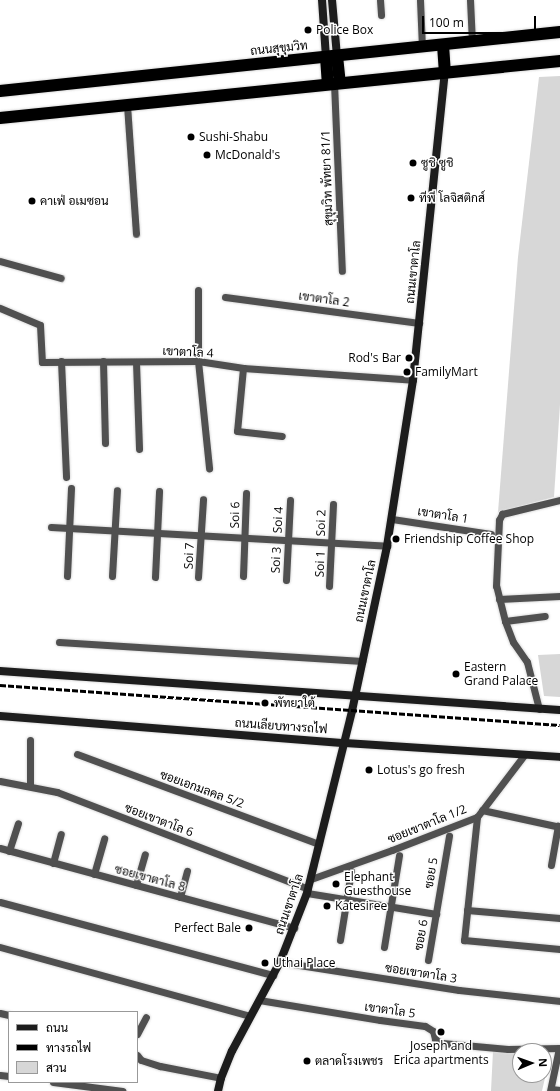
<!DOCTYPE html>
<meta charset="utf-8">
<style>
body{margin:0}
#map{position:relative;width:560px;height:1091px;overflow:hidden;background:#fff;font-family:"Open Sans",Sarabun,sans-serif}
div>[style]{position:absolute}
[style*='--x']{left:calc(var(--x)*1px);top:calc(var(--y)*1px);width:calc(var(--w)*1px);rotate:calc(var(--a)*1deg)}
.green>*{inset:0;background:#d7d7d7}
.roads{filter:drop-shadow(0 0 1px #dbdbdb) drop-shadow(0 0 1px #dbdbdb)}
.street>*{height:7px;margin:-3.5px;padding:0 3.5px;transform-origin:3.5px;border-radius:3.5px;background:#505050}
.secondary>*{height:8px;margin:-4px;padding:0 4px;transform-origin:4px;border-radius:4px;background:#1d1d1d}
.highway>*{height:12px;margin:-6px;padding:0 6px;transform-origin:6px;border-radius:6px;background:#000}
.rail>*{height:2.5px;margin-top:-1.25px;transform-origin:0;background:repeating-linear-gradient(90deg,#000 0 6px,transparent 0 8px)}
.dots>*{width:11px;height:11px;translate:-50% -50%;box-sizing:border-box;border:2px solid #fff;border-radius:50%}
span{translate:-50% -50%;white-space:nowrap;text-align:center;line-height:1.15;-webkit-text-stroke:3px #fff;paint-order:stroke}
.poi-label{font-size:12px;color:#000}
.left{translate:0 -50%;text-align:left}
.right{translate:-100% -50%;text-align:right}
.street-label{font-size:12px;color:#000}
.legend{position:absolute;left:8px;top:1011px;width:130px;height:72px;box-sizing:border-box;background:#fff;border:1px solid #999;margin:0;padding:5px 7px;list-style:none;font-size:12px;color:#000}
.legend li{display:flex;align-items:center;gap:8px;height:20px}
.legend b{width:20px;border:1px solid #999}
.north{position:absolute;left:512px;top:1043px;width:40px;height:40px;box-sizing:border-box;background:#fff;border:1px solid #999;border-radius:50%;rotate:88deg;font-size:11px;font-weight:700;line-height:16px;text-align:center;color:#000}
.north::after{content:'';display:block;margin:auto;width:14px;height:18px;background:#000;clip-path:polygon(50% 0,100% 100%,50% 72%,0 100%)}
.scale{position:absolute;left:422px;top:16px;width:114px;height:18px;box-sizing:border-box;border:2px solid #000;border-top:0;padding-left:5px;font-size:12px;line-height:14px;white-space:nowrap;color:#000;-webkit-text-stroke:3px #fff;paint-order:stroke}
</style>
<div id="map">
<div class="green">
<i style="clip-path:polygon(560px 76px,560px 404px,554px 497px,498px 512px,518px 257px,539px 77px)"></i>
<i style="clip-path:polygon(560px 654px,560px 697px,544px 696px,538px 655px)"></i>
<i style="clip-path:polygon(493px 1051px,520px 1053px,520px 1075px,544px 1075px,544px 1055px,550px 1056px,542px 1091px,491px 1091px)"></i>
</div>
<div class="roads">
<div class="street">
<i style="--x:380;--y:0;--w:15;--a:86"></i>
<i style="--x:420;--y:0;--w:47;--a:87.6"></i>
<i style="--x:470;--y:0;--w:42;--a:87.3"></i>
<i style="--x:334;--y:83;--w:188;--a:87.6"></i>
<i style="--x:127;--y:105;--w:129;--a:86"></i>
<i style="--x:0;--y:261;--w:63;--a:15.6"></i>
<i style="--x:198;--y:290;--w:71;--a:90"></i>
<i style="--x:198;--y:361;--w:108;--a:84.1"></i>
<i style="--x:225;--y:297;--w:196;--a:7.6"></i>
<i style="--x:0;--y:308;--w:43;--a:23"></i>
<i style="--x:40;--y:325;--w:37;--a:87"></i>
<i style="--x:42;--y:362;--w:156;--a:-0.4"></i>
<i style="--x:198;--y:361;--w:46;--a:8.8"></i>
<i style="--x:243;--y:368;--w:170;--a:4"></i>
<i style="--x:61;--y:361;--w:116;--a:87.5"></i>
<i style="--x:103;--y:361;--w:82;--a:88.6"></i>
<i style="--x:136;--y:362;--w:87;--a:88"></i>
<i style="--x:243;--y:368;--w:63;--a:95.4"></i>
<i style="--x:237;--y:431;--w:45;--a:6.3"></i>
<i style="--x:392;--y:519;--w:100;--a:8.6"></i>
<i style="--x:51;--y:527;--w:337;--a:3.2"></i>
<i style="--x:67;--y:576;--w:88;--a:-87.4"></i>
<i style="--x:112;--y:576;--w:86;--a:-86.7"></i>
<i style="--x:243;--y:576;--w:83;--a:-87.9"></i>
<i style="--x:155;--y:577;--w:86;--a:-87.3"></i>
<i style="--x:198;--y:577;--w:78;--a:-86.3"></i>
<i style="--x:286;--y:580;--w:80;--a:-87.1"></i>
<i style="--x:329;--y:586;--w:82;--a:-87.2"></i>
<i style="--x:499;--y:599;--w:61;--a:-2.8"></i>
<i style="--x:505;--y:621;--w:40;--a:-7.1"></i>
<i style="--x:59;--y:642;--w:304;--a:3.6"></i>
<i style="--x:539;--y:709;--w:49;--a:-104.3"></i>
<i style="--x:527;--y:662;--w:24;--a:-125"></i>
<i style="--x:513;--y:642;--w:22;--a:-111"></i>
<i style="--x:505;--y:621;--w:36;--a:-104"></i>
<i style="--x:496;--y:586;--w:66;--a:-87.4"></i>
<i style="--x:499;--y:520;--w:7;--a:-63"></i>
<i style="--x:502;--y:514;--w:60;--a:-13.6"></i>
<i style="--x:30;--y:740;--w:46;--a:90"></i>
<i style="--x:77;--y:754;--w:258;--a:20.4"></i>
<i style="--x:0;--y:781;--w:58;--a:10.9"></i>
<i style="--x:57;--y:792;--w:269;--a:21.1"></i>
<i style="--x:482;--y:810;--w:80;--a:12.3"></i>
<i style="--x:477;--y:817;--w:124;--a:96"></i>
<i style="--x:464;--y:940;--w:96;--a:5.4"></i>
<i style="--x:0;--y:848;--w:305;--a:15.2"></i>
<i style="--x:9;--y:851;--w:29;--a:-72"></i>
<i style="--x:53;--y:863;--w:30;--a:-75"></i>
<i style="--x:551;--y:865;--w:40;--a:-80"></i>
<i style="--x:94;--y:874;--w:37;--a:-74"></i>
<i style="--x:311;--y:879;--w:86;--a:-19.7"></i>
<i style="--x:392;--y:850;--w:91;--a:-21.2"></i>
<i style="--x:477;--y:817;--w:79;--a:-52.7"></i>
<i style="--x:136;--y:885;--w:32;--a:-74"></i>
<i style="--x:307;--y:893;--w:131;--a:9.2"></i>
<i style="--x:180;--y:897;--w:27;--a:-75"></i>
<i style="--x:0;--y:902;--w:283;--a:15"></i>
<i style="--x:467;--y:910;--w:93;--a:4.9"></i>
<i style="--x:340;--y:940;--w:70;--a:-80.9"></i>
<i style="--x:0;--y:947;--w:259;--a:15.4"></i>
<i style="--x:384;--y:947;--w:93;--a:-80.7"></i>
<i style="--x:428;--y:960;--w:126;--a:-80.4"></i>
<i style="--x:280;--y:962;--w:181;--a:8.9"></i>
<i style="--x:459;--y:990;--w:102;--a:6.2"></i>
<i style="--x:259;--y:1000;--w:123;--a:9.4"></i>
<i style="--x:380;--y:1020;--w:45;--a:7.6"></i>
<i style="--x:425;--y:1026;--w:9;--a:32"></i>
<i style="--x:433;--y:1031;--w:8;--a:76"></i>
<i style="--x:435;--y:1039;--w:8;--a:30"></i>
<i style="--x:442;--y:1043;--w:66;--a:5.2"></i>
<i style="--x:508;--y:1049;--w:52;--a:-1.1"></i>
<i style="--x:0;--y:1013;--w:9;--a:13"></i>
<i style="--x:137;--y:1034;--w:19;--a:-62"></i>
<i style="--x:137;--y:1055;--w:6;--a:51"></i>
<i style="--x:141;--y:1060;--w:20;--a:18"></i>
<i style="--x:160;--y:1066;--w:62;--a:11.1"></i>
<i style="--x:0;--y:1075;--w:9;--a:6"></i>
<i style="--x:53;--y:1082;--w:70;--a:7.4"></i>
<i style="--x:551;--y:1089;--w:9;--a:6"></i>
<i style="--x:550;--y:1091;--w:44;--a:-78.2"></i>
</div>
<div class="secondary">
<i style="--x:322;--y:0;--w:57;--a:86"></i>
<i style="--x:332;--y:0;--w:56;--a:84.9"></i>
<i style="--x:0;--y:671;--w:561;--a:3.98"></i>
<i style="--x:0;--y:716;--w:346;--a:4.5"></i>
<i style="--x:345;--y:743;--w:215;--a:3.7"></i>
<i style="--x:218;--y:1091;--w:13;--a:-77"></i>
<i style="--x:221;--y:1078;--w:29;--a:-68"></i>
<i style="--x:232;--y:1051;--w:101;--a:-61.7"></i>
<i style="--x:280;--y:962;--w:74;--a:-68.6"></i>
<i style="--x:307;--y:893;--w:187;--a:-76.1"></i>
<i style="--x:352;--y:711;--w:169;--a:-78"></i>
<i style="--x:387;--y:546;--w:168;--a:-81.1"></i>
<i style="--x:413;--y:380;--w:310;--a:-84.1"></i>
</div>
<div class="highway">
<i style="--x:443;--y:45;--w:27;--a:86"></i>
<i style="--x:337;--y:56;--w:27;--a:84"></i>
<i style="--x:326;--y:57;--w:27;--a:86"></i>
<i style="--x:0;--y:91;--w:563;--a:-6.01"></i>
<i style="--x:0;--y:118;--w:563;--a:-5.81"></i>
</div>
</div>
<div class="rail">
<i style="--x:0;--y:685;--w:561;--a:4.09"></i>
</div>
<div class="dots">
<i style="left:308px;top:30px;background:#000"></i>
<i style="left:191px;top:137px;background:#000"></i>
<i style="left:207px;top:155px;background:#000"></i>
<i style="left:413px;top:163px;background:#000"></i>
<i style="left:411px;top:198px;background:#000"></i>
<i style="left:32px;top:201px;background:#000"></i>
<i style="left:409px;top:358px;background:#000"></i>
<i style="left:407px;top:372px;background:#000"></i>
<i style="left:396px;top:539px;background:#000"></i>
<i style="left:456px;top:674px;background:#000"></i>
<i style="left:265px;top:703px;background:#000"></i>
<i style="left:369px;top:770px;background:#000"></i>
<i style="left:336px;top:884px;background:#000"></i>
<i style="left:327px;top:906px;background:#000"></i>
<i style="left:249px;top:928px;background:#000"></i>
<i style="left:265px;top:963px;background:#000"></i>
<i style="left:441px;top:1032px;background:#000"></i>
<i style="left:307px;top:1061px;background:#000"></i>
</div>
<div class="poi-label">
<span class="left" style="left:316px;top:30px">Police Box</span>
<span class="left" style="left:199px;top:137px">Sushi-Shabu</span>
<span class="left" style="left:215px;top:155px">McDonald's</span>
<span class="left" style="left:421px;top:163px">ซูชิ ซูชิ</span>
<span class="left" style="left:419px;top:198px">ทีพี โลจิสติกส์</span>
<span class="left" style="left:40px;top:201px">คาเฟ่ อเมซอน</span>
<span class="right" style="left:401px;top:358px">Rod's Bar</span>
<span class="left" style="left:415px;top:372px">FamilyMart</span>
<span class="left" style="left:404px;top:539px">Friendship Coffee Shop</span>
<span class="left" style="left:464px;top:674px">Eastern<br>Grand Palace</span>
<span class="left" style="left:274px;top:703px">พัทยาใต้</span>
<span class="left" style="left:377px;top:770px">Lotus's go fresh</span>
<span class="left" style="left:344px;top:884px">Elephant<br>Guesthouse</span>
<span class="left" style="left:335px;top:906px">Katesiree</span>
<span class="right" style="left:241px;top:928px">Perfect Bale</span>
<span class="left" style="left:273px;top:963px">Uthai Place</span>
<span style="left:441px;top:1053px">Joseph and<br>Erica apartments</span>
<span class="left" style="left:315px;top:1061px">ตลาดโรงเพชร</span>
</div>
<div class="street-label">
<span style="left:279px;top:48px;rotate:-6deg">ถนนสุขุมวิท</span>
<span style="left:327px;top:178px;rotate:-92deg">สุขุมวิท พัทยา 81/1</span>
<span style="left:413px;top:272px;rotate:-84deg">ถนนเขาตาโล</span>
<span style="left:324px;top:299px;rotate:8deg">เขาตาโล 2</span>
<span style="left:188px;top:352px;rotate:3deg">เขาตาโล 4</span>
<span style="left:235px;top:515px;rotate:-89deg">Soi 6</span>
<span style="left:443px;top:515px;rotate:9deg">เขาตาโล 1</span>
<span style="left:278px;top:520px;rotate:-87deg">Soi 4</span>
<span style="left:321px;top:523px;rotate:-88deg">Soi 2</span>
<span style="left:189px;top:556px;rotate:-87deg">Soi 7</span>
<span style="left:276px;top:560px;rotate:-87deg">Soi 3</span>
<span style="left:320px;top:564px;rotate:-87deg">Soi 1</span>
<span style="left:365px;top:591px;rotate:-78deg">ถนนเขาตาโล</span>
<span style="left:281px;top:726px;rotate:4deg">ถนนเลียบทางรถไฟ</span>
<span style="left:202px;top:789px;rotate:20deg">ซอยเอกมลคล 5/2</span>
<span style="left:159px;top:820px;rotate:21deg">ซอยเขาตาโล 6</span>
<span style="left:427px;top:824px;rotate:-22deg">ซอยเขาตาโล 1/2</span>
<span style="left:431px;top:873px;rotate:-81deg">ซอย 5</span>
<span style="left:150px;top:878px;rotate:15deg">ซอยเขาตาโล 8</span>
<span style="left:289px;top:904px;rotate:-71deg">ถนนเขาตาโล</span>
<span style="left:421px;top:935px;rotate:-80deg">ซอย 6</span>
<span style="left:421px;top:973px;rotate:9deg">ซอยเขาตาโล 3</span>
<span style="left:390px;top:1010px;rotate:8deg">เขาตาโล 5</span>
</div>
<ul class="legend">
<li><b style="height:5px;background:#1d1d1d"></b>ถนน</li>
<li><b style="height:5px;background:#000"></b>ทางรถไฟ</li>
<li><b style="height:11px;background:#d7d7d7"></b>สวน</li>
</ul>
<div class="north">N</div>
<div class="scale">100 m</div>
</div>
